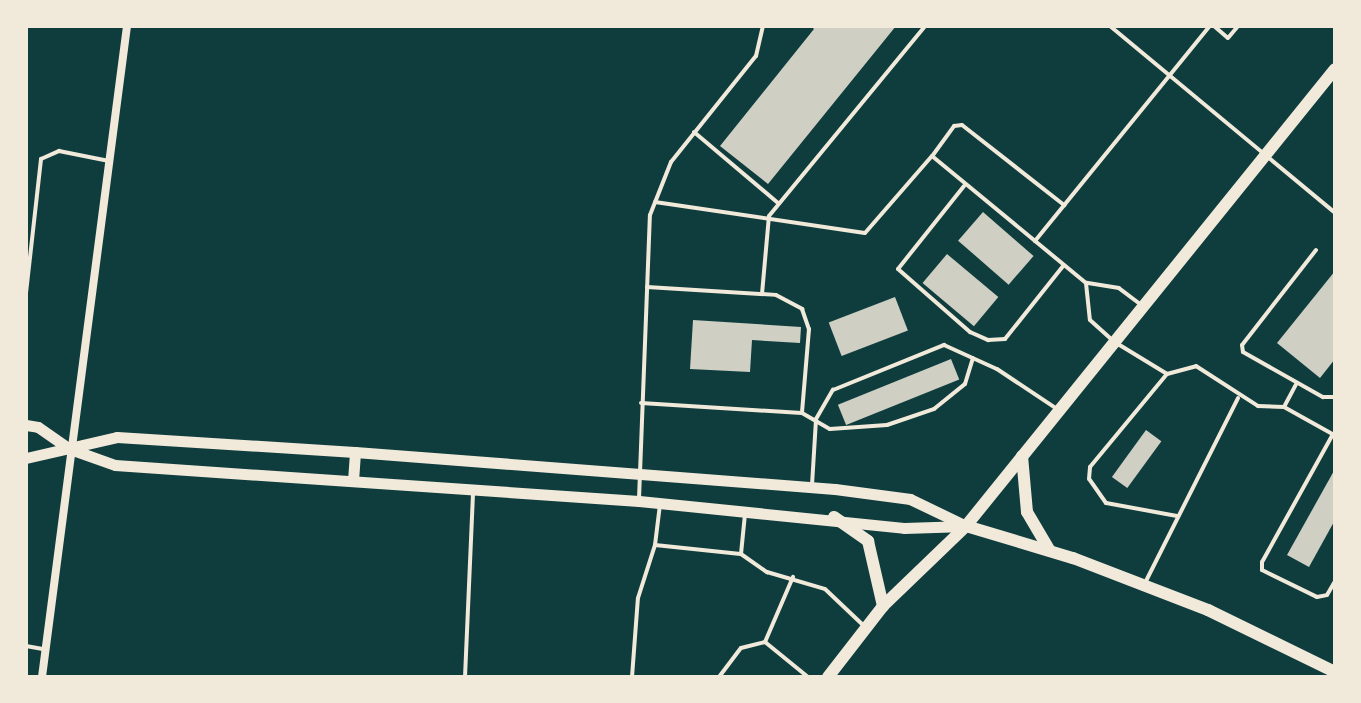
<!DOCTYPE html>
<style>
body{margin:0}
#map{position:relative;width:1361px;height:703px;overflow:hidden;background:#0f3d3e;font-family:"Golos Text",sans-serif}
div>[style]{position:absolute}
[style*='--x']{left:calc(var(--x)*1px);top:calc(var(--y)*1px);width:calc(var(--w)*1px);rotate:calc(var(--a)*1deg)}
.building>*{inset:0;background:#cfcfc3;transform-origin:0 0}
.service>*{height:4px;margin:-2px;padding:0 2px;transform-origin:2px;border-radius:2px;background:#f1e9da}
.minor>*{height:8px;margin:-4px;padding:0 4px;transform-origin:4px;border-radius:4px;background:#f1e9da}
.secondary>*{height:11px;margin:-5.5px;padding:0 5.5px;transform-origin:5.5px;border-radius:5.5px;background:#f1e9da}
.primary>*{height:12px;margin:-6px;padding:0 6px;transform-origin:6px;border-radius:6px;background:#f1e9da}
span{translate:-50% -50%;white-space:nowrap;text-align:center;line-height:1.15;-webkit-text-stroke:8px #f1e9da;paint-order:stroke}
.frame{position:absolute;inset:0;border:28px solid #f1e9da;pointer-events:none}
</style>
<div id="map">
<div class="building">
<i style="clip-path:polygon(811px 26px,896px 26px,768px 184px,720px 146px,814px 29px)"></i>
<i style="left:983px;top:212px;width:67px;height:38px;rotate:41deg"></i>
<i style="left:947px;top:254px;width:67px;height:38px;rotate:40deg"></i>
<i style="clip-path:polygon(1335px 271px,1335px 359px,1320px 378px,1277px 343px)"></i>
<i style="left:895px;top:297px;width:36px;height:71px;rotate:69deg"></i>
<i style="clip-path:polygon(693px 320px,801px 327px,800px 343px,752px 340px,750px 372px,690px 369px)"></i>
<i style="left:951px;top:359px;width:22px;height:122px;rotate:68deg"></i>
<i style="left:1146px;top:430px;width:19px;height:58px;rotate:36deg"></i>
<i style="clip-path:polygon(1335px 469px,1335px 520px,1309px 567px,1287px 555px)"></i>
</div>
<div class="service">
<i style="--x:1110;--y:26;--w:293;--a:39.7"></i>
<i style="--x:1214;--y:26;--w:18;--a:41"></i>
<i style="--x:1228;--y:38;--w:16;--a:-50"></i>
<i style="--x:694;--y:132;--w:110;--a:40.2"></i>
<i style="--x:933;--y:155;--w:36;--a:-54"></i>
<i style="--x:954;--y:126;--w:8;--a:-7"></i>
<i style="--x:962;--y:125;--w:130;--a:38.1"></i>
<i style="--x:964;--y:186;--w:106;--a:128.5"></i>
<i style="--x:898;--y:269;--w:96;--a:41.2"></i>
<i style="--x:970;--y:332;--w:20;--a:24"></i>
<i style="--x:988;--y:340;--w:17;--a:-3"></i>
<i style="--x:1005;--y:339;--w:93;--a:-51.5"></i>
<i style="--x:655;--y:202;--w:212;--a:8.4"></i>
<i style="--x:865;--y:233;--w:102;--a:-49"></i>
<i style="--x:932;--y:156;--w:134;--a:39.5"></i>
<i style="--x:1316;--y:250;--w:120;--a:127.9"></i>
<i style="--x:1242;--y:345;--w:7;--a:82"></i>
<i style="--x:1243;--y:352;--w:92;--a:29.4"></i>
<i style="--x:1323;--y:397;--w:12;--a:0"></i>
<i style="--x:1086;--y:283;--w:37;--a:84"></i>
<i style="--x:1090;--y:320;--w:31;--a:42"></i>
<i style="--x:1113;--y:341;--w:63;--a:31.4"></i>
<i style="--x:647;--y:287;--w:129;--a:3.5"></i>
<i style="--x:776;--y:295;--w:30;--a:28"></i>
<i style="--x:802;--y:309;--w:21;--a:71"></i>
<i style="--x:809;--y:329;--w:84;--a:94.8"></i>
<i style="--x:26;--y:293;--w:135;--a:-83.6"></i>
<i style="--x:41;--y:159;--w:20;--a:-24"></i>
<i style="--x:59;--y:151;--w:51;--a:11.3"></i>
<i style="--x:762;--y:294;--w:78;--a:-84.9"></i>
<i style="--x:769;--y:216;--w:246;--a:-50.6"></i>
<i style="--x:1140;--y:304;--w:26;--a:-143"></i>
<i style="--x:1119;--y:288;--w:33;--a:-171"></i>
<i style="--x:1086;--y:283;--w:66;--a:-140.5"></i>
<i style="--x:1035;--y:241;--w:277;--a:-50.9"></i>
<i style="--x:641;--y:403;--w:161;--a:3.6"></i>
<i style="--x:802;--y:413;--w:32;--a:30"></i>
<i style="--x:830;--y:429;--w:57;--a:-4"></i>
<i style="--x:887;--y:425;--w:50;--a:-18.8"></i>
<i style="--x:934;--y:409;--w:40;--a:-39"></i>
<i style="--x:965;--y:384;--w:27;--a:-73"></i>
<i style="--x:1284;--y:407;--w:57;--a:29.2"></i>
<i style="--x:1333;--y:434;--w:146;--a:119"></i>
<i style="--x:1262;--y:562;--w:8;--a:90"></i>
<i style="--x:1262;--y:570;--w:61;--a:26.1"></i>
<i style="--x:1317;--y:597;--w:10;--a:-11"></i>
<i style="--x:1327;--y:595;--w:16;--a:-60"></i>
<i style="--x:812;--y:485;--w:66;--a:-86.5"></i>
<i style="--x:816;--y:419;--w:34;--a:-60"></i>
<i style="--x:833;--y:390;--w:120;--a:-22.1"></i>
<i style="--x:944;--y:345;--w:58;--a:24.4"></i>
<i style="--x:997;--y:369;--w:72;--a:33.7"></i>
<i style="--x:639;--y:499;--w:284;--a:-87.8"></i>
<i style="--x:650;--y:215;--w:57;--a:-68.4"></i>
<i style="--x:671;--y:162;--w:136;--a:-51.3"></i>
<i style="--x:756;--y:56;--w:31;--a:-77"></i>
<i style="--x:1177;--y:516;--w:72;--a:-169.6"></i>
<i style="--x:1106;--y:503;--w:29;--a:-125"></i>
<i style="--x:1089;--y:479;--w:12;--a:-85"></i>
<i style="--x:1090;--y:467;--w:121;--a:-50.4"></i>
<i style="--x:1167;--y:374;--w:30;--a:-15"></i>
<i style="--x:1196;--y:366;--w:74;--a:32.8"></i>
<i style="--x:1258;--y:406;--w:26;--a:2"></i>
<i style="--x:1284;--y:407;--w:27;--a:-62"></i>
<i style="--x:655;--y:545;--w:86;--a:6"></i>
<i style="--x:741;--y:554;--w:40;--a:-84.3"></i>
<i style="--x:741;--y:554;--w:32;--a:35"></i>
<i style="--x:767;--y:572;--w:60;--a:16.3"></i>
<i style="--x:825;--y:589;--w:52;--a:43.5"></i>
<i style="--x:1145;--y:583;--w:207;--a:-63.3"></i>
<i style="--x:765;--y:642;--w:55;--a:39.1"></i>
<i style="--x:26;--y:646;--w:17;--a:10"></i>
<i style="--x:465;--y:677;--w:185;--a:-87.5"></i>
<i style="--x:632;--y:677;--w:79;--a:-85.7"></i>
<i style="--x:638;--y:598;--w:56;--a:-72.2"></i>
<i style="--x:655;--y:545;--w:38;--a:-83"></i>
<i style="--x:719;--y:677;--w:36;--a:-53"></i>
<i style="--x:741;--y:648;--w:25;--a:-14"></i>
<i style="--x:765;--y:642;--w:71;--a:-66.7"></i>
</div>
<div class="minor">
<i style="--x:42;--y:677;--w:657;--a:-82.56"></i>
</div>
<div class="secondary">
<i style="--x:26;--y:425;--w:12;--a:9"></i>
<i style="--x:38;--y:427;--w:39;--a:35"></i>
<i style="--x:70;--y:449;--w:48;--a:19.6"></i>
<i style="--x:115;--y:465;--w:525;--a:3.93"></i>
<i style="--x:639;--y:501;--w:266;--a:5.8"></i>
<i style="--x:904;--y:528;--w:62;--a:-1.8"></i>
<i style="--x:26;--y:458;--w:93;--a:-13"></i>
<i style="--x:117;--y:437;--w:238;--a:3.6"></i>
<i style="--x:355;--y:452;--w:481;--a:4.4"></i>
<i style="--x:835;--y:489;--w:76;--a:7.6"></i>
<i style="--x:910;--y:499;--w:58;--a:25.7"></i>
<i style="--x:353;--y:481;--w:29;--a:-86"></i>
</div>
<div class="primary">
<i style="--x:1022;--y:456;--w:56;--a:84.9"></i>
<i style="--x:1027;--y:512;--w:45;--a:59.5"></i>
<i style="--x:834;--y:517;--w:42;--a:35.2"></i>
<i style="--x:868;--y:541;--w:67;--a:77"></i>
<i style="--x:966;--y:526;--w:112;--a:16.7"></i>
<i style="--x:1073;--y:558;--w:145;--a:21.1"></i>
<i style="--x:1208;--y:610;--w:141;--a:26"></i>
<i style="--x:828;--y:677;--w:90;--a:-52.2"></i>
<i style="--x:883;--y:606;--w:115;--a:-43.9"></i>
<i style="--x:966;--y:526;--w:587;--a:-51.08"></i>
</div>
<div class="frame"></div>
</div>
